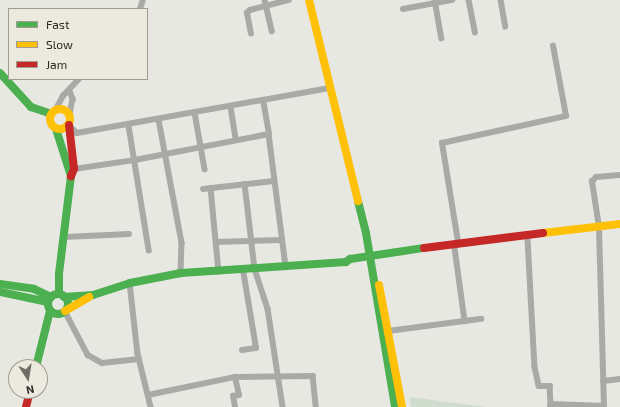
<!DOCTYPE html>
<style>
body{margin:0}
#map{position:relative;width:620px;height:407px;overflow:hidden;background:#e8e8e2;font-family:"Exo 2",sans-serif}
div>[style]{position:absolute}
[style*='--x']{left:calc(var(--x)*1px);top:calc(var(--y)*1px);width:calc(var(--w)*1px);rotate:calc(var(--a)*1deg)}
.green>*{inset:0;background:#cfdcce}
.street>*{height:5.5px;margin:-2.75px;padding:0 2.75px;transform-origin:2.75px;border-radius:2.75px;background:#a9aaa7}
.fast>*{height:8px;margin:-4px;padding:0 4px;transform-origin:4px;border-radius:4px;background:#4caf50}
.fast>.ring{margin:-4px;padding:0;box-sizing:content-box;background:none;border:8px solid #4caf50;border-radius:50%}
.slow>*{height:8px;margin:-4px;padding:0 4px;transform-origin:4px;border-radius:4px;background:#ffc107}
.slow>.ring{margin:-4px;padding:0;box-sizing:content-box;background:none;border:8px solid #ffc107;border-radius:50%}
.jam>*{height:8px;margin:-4px;padding:0 4px;transform-origin:4px;border-radius:4px;background:#c62828}
span{translate:-50% -50%;white-space:nowrap;text-align:center;line-height:1.15;-webkit-text-stroke:3px #eceade;paint-order:stroke}
.legend{position:absolute;left:8px;top:8px;width:140px;height:72px;box-sizing:border-box;background:#eceade;border:1px solid #9f9d94;margin:0;padding:5px 7px;list-style:none;font-size:12px;color:#2b2a26}
.legend li{display:flex;align-items:center;gap:8px;height:20px}
.legend b{width:20px;border:1px solid #9f9d94}
.north{position:absolute;left:8px;top:359px;width:40px;height:40px;box-sizing:border-box;background:#eceade;border:1px solid #9f9d94;border-radius:50%;rotate:168deg;font-size:11px;font-weight:700;line-height:16px;text-align:center;color:#2b2a26}
.north::after{content:'';display:block;margin:auto;width:14px;height:18px;background:#6d6c68;clip-path:polygon(50% 0,100% 100%,50% 72%,0 100%)}
</style>
<div id="map">
<div class="green">
<i style="clip-path:polygon(409px 397px,486px 407px,411px 407px)"></i>
</div>
<div class="street">
<i style="--x:265;--y:0;--w:32;--a:77"></i>
<i style="--x:435;--y:0;--w:39;--a:80"></i>
<i style="--x:469;--y:0;--w:33;--a:79"></i>
<i style="--x:501;--y:0;--w:27;--a:80"></i>
<i style="--x:140;--y:9;--w:9;--a:-72"></i>
<i style="--x:403;--y:9;--w:50;--a:-10.4"></i>
<i style="--x:251;--y:34;--w:21;--a:-101"></i>
<i style="--x:247;--y:13;--w:4;--a:-45"></i>
<i style="--x:250;--y:10;--w:40;--a:-14.4"></i>
<i style="--x:70;--y:91;--w:9;--a:69"></i>
<i style="--x:73;--y:99;--w:16;--a:101"></i>
<i style="--x:231;--y:107;--w:33;--a:81"></i>
<i style="--x:56;--y:109;--w:15;--a:-62"></i>
<i style="--x:63;--y:96;--w:23;--a:-47"></i>
<i style="--x:195;--y:113;--w:57;--a:79.9"></i>
<i style="--x:159;--y:120;--w:125;--a:79.4"></i>
<i style="--x:182;--y:243;--w:30;--a:92"></i>
<i style="--x:69;--y:125;--w:11;--a:45"></i>
<i style="--x:77;--y:133;--w:256;--a:-10.1"></i>
<i style="--x:129;--y:126;--w:126;--a:80.8"></i>
<i style="--x:269;--y:134;--w:134;--a:82.7"></i>
<i style="--x:74;--y:169;--w:62;--a:-8.4"></i>
<i style="--x:135;--y:160;--w:136;--a:-11"></i>
<i style="--x:269;--y:134;--w:34;--a:-100"></i>
<i style="--x:245;--y:184;--w:86;--a:83.3"></i>
<i style="--x:255;--y:269;--w:42;--a:72"></i>
<i style="--x:268;--y:309;--w:99;--a:81.3"></i>
<i style="--x:211;--y:188;--w:84;--a:84.6"></i>
<i style="--x:203;--y:189;--w:71;--a:-6.4"></i>
<i style="--x:65;--y:237;--w:64;--a:-2.7"></i>
<i style="--x:528;--y:239;--w:128;--a:86.9"></i>
<i style="--x:535;--y:367;--w:19;--a:78"></i>
<i style="--x:539;--y:386;--w:11;--a:0"></i>
<i style="--x:550;--y:386;--w:18;--a:87"></i>
<i style="--x:217;--y:242;--w:65;--a:-1.8"></i>
<i style="--x:458;--y:242;--w:100;--a:-99.2"></i>
<i style="--x:442;--y:143;--w:127;--a:-12.3"></i>
<i style="--x:566;--y:116;--w:71;--a:-100.5"></i>
<i style="--x:455;--y:248;--w:74;--a:82.2"></i>
<i style="--x:130;--y:283;--w:71;--a:83.6"></i>
<i style="--x:138;--y:354;--w:55;--a:76.2"></i>
<i style="--x:65;--y:311;--w:50;--a:62.4"></i>
<i style="--x:88;--y:355;--w:16;--a:30"></i>
<i style="--x:102;--y:363;--w:37;--a:-6"></i>
<i style="--x:388;--y:331;--w:94;--a:-7.4"></i>
<i style="--x:242;--y:350;--w:14;--a:-8"></i>
<i style="--x:256;--y:348;--w:79;--a:-99.5"></i>
<i style="--x:603;--y:381;--w:17;--a:-7"></i>
<i style="--x:148;--y:395;--w:89;--a:-11.7"></i>
<i style="--x:235;--y:377;--w:78;--a:-0.7"></i>
<i style="--x:313;--y:376;--w:31;--a:84"></i>
<i style="--x:550;--y:406;--w:2;--a:-63"></i>
<i style="--x:551;--y:404;--w:53;--a:2.2"></i>
<i style="--x:235;--y:407;--w:11;--a:-100"></i>
<i style="--x:233;--y:396;--w:6;--a:-9"></i>
<i style="--x:239;--y:395;--w:18;--a:-103"></i>
<i style="--x:604;--y:407;--w:180;--a:-91.6"></i>
<i style="--x:599;--y:227;--w:46;--a:-98.8"></i>
<i style="--x:592;--y:182;--w:6;--a:-51"></i>
<i style="--x:596;--y:177;--w:24;--a:-5"></i>
</div>
<div class="fast">
<i style="--x:0;--y:73;--w:46;--a:47.6"></i>
<i style="--x:31;--y:107;--w:21;--a:19"></i>
<i style="--x:56;--y:129;--w:49;--a:72.3"></i>
<i style="--x:71;--y:176;--w:99;--a:97"></i>
<i style="--x:59;--y:274;--w:20;--a:90"></i>
<i style="--x:358;--y:201;--w:33;--a:76"></i>
<i style="--x:366;--y:233;--w:176;--a:80.5"></i>
<i style="--x:0;--y:284;--w:34;--a:8"></i>
<i style="--x:34;--y:289;--w:19;--a:25"></i>
<i style="--x:0;--y:292;--w:49;--a:11.8"></i>
<i class="ring" style="left:48px;top:294px;width:12px;height:12px"></i>
<i style="--x:64;--y:297;--w:29;--a:-4"></i>
<i style="--x:93;--y:295;--w:39;--a:-18"></i>
<i style="--x:130;--y:283;--w:52;--a:-11.1"></i>
<i style="--x:181;--y:273;--w:165;--a:-3.8"></i>
<i style="--x:346;--y:262;--w:5;--a:-37"></i>
<i style="--x:350;--y:259;--w:75;--a:-8.5"></i>
<i style="--x:36;--y:367;--w:58;--a:-76"></i>
</div>
<div class="slow">
<i style="--x:309;--y:0;--w:207;--a:76.3"></i>
<i class="ring" style="left:50px;top:109px;width:12px;height:12px"></i>
<i style="--x:543;--y:233;--w:78;--a:-6.7"></i>
<i style="--x:379;--y:285;--w:124;--a:79.3"></i>
<i style="--x:65;--y:311;--w:28;--a:-30"></i>
</div>
<div class="jam">
<i style="--x:69;--y:125;--w:44;--a:83.5"></i>
<i style="--x:74;--y:169;--w:8;--a:113"></i>
<i style="--x:424;--y:248;--w:120;--a:-7.2"></i>
<i style="--x:26;--y:407;--w:16;--a:-76"></i>
</div>
<ul class="legend">
<li><b style="height:5px;background:#4caf50"></b>Fast</li>
<li><b style="height:5px;background:#ffc107"></b>Slow</li>
<li><b style="height:5px;background:#c62828"></b>Jam</li>
</ul>
<div class="north">N</div>
</div>
